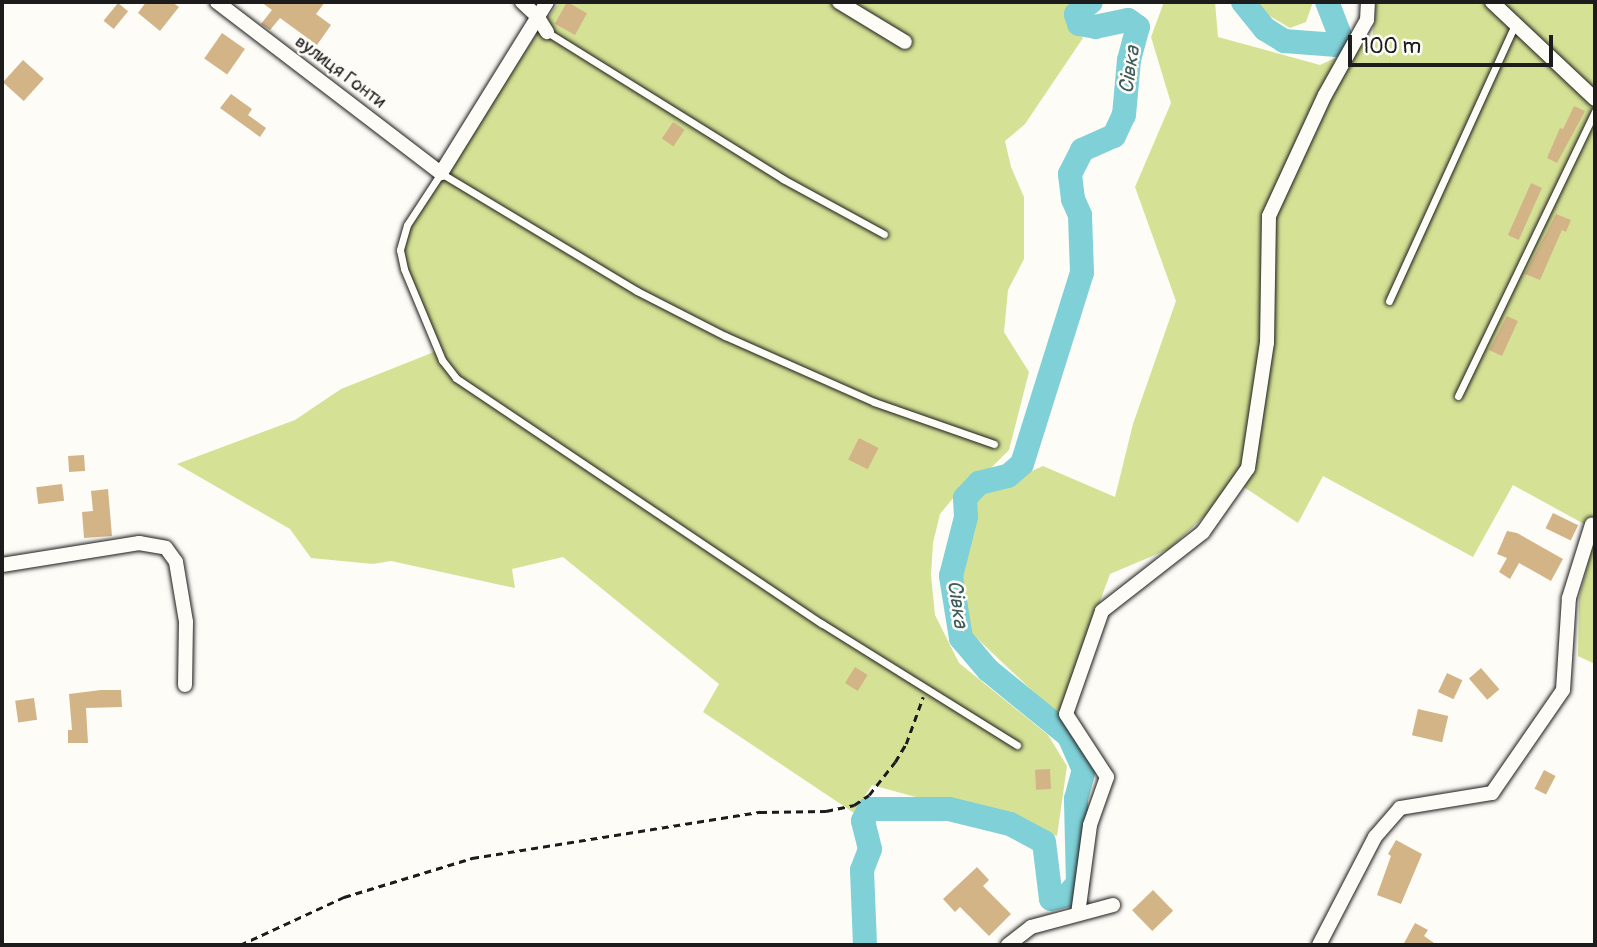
<!DOCTYPE html>
<meta charset="utf-8">
<style>
body{margin:0}
#map{position:relative;width:1597px;height:947px;overflow:hidden;background:#fdfcf7;font-family:Pangolin,sans-serif}
div>[style]{position:absolute}
[style*='--x']{left:calc(var(--x)*1px);top:calc(var(--y)*1px);width:calc(var(--w)*1px);rotate:calc(var(--a)*1deg)}
.green>*{inset:0;background:#d5e295}
.river>*{height:24px;margin:-12px;padding:0 12px;transform-origin:12px;border-radius:12px;background:#7fd0d7}
.building>*{inset:0;background:#d3b487;transform-origin:0 0}
.path>*{height:2.5px;margin-top:-1.25px;transform-origin:0;background:repeating-linear-gradient(90deg,#1c1c1c 0 7px,transparent 0 12px)}
.roads{filter:drop-shadow(0 0 2px #1c1c1c) drop-shadow(0 0 2px #1c1c1c)}
.lane>*{height:7px;margin:-3.5px;padding:0 3.5px;transform-origin:3.5px;border-radius:3.5px;background:#fdfcf7}
.street>*{height:14px;margin:-7px;padding:0 7px;transform-origin:7px;border-radius:7px;background:#fdfcf7}
span{translate:-50% -50%;white-space:nowrap;text-align:center;line-height:1.15;-webkit-text-stroke:5px #fdfcf7;paint-order:stroke}
.street-label{font-size:19px;color:#1c1c1c}
.water-label{font-size:21px;color:#3f5b5d;font-style:italic}
.frame{position:absolute;inset:0;border:4px solid #1c1c1c;pointer-events:none}
.scale{position:absolute;left:1348px;top:35px;width:205px;height:32px;box-sizing:border-box;border:4px solid #1c1c1c;border-top:0;padding-left:9px;font-size:21px;line-height:24px;white-space:nowrap;color:#1c1c1c;-webkit-text-stroke:5px #fdfcf7;paint-order:stroke}
</style>
<div id="map">
<div class="green">
<i style="clip-path:polygon(559px 2px,1075px 2px,1067px 20px,1083px 38px,1025px 124px,1005px 141px,1011px 167px,1024px 197px,1024px 259px,1008px 290px,1004px 332px,1029px 372px,1009px 450px,992px 467px,965px 484px,940px 514px,933px 543px,931px 575px,935px 615px,959px 663px,1048px 735px,1067px 766px,1057px 836px,872px 785px,854px 813px,703px 712px,719px 684px,563px 557px,512px 569px,515px 588px,391px 561px,373px 564px,311px 558px,290px 529px,177px 464px,295px 420px,341px 389px,439px 350px,401px 259px,401px 237px,441px 173px)"></i>
<i style="clip-path:polygon(1164px 2px,1215px 2px,1218px 37px,1320px 65px,1372px 41px,1376px 2px,1595px 2px,1595px 530px,1513px 485px,1473px 557px,1323px 476px,1298px 523px,1232px 479px,1210px 511px,1169px 549px,1110px 574px,1058px 715px,967px 629px,961px 561px,978px 495px,1043px 466px,1115px 497px,1133px 424px,1176px 301px,1135px 187px,1171px 103px,1151px 37px)"></i>
<i style="clip-path:polygon(1255px 2px,1313px 2px,1306px 22px,1290px 28px,1263px 12px)"></i>
<i style="clip-path:polygon(1595px 538px,1595px 664px,1578px 656px,1579px 598px)"></i>
</div>
<div class="river">
<i style="--x:1243;--y:2;--w:35;--a:51"></i>
<i style="--x:1265;--y:29;--w:22;--a:32"></i>
<i style="--x:1284;--y:41;--w:53;--a:4.3"></i>
<i style="--x:1337;--y:45;--w:8;--a:-60"></i>
<i style="--x:1341;--y:38;--w:39;--a:-111"></i>
<i style="--x:865;--y:945;--w:75;--a:-92.3"></i>
<i style="--x:862;--y:870;--w:22;--a:-69"></i>
<i style="--x:870;--y:849;--w:29;--a:-104"></i>
<i style="--x:863;--y:821;--w:13;--a:-63"></i>
<i style="--x:869;--y:809;--w:80;--a:0"></i>
<i style="--x:949;--y:809;--w:63;--a:13.8"></i>
<i style="--x:1010;--y:824;--w:38;--a:28"></i>
<i style="--x:1044;--y:842;--w:57;--a:83"></i>
<i style="--x:1051;--y:899;--w:17;--a:-13"></i>
<i style="--x:1068;--y:895;--w:16;--a:-50"></i>
<i style="--x:1078;--y:883;--w:84;--a:-91.4"></i>
<i style="--x:1076;--y:799;--w:30;--a:-75"></i>
<i style="--x:1084;--y:770;--w:37;--a:-114"></i>
<i style="--x:1069;--y:736;--w:104;--a:-140.8"></i>
<i style="--x:988;--y:670;--w:42;--a:-130.2"></i>
<i style="--x:961;--y:638;--w:63;--a:-99.2"></i>
<i style="--x:951;--y:576;--w:61;--a:-75.7"></i>
<i style="--x:966;--y:517;--w:19;--a:-93"></i>
<i style="--x:965;--y:498;--w:21;--a:-47"></i>
<i style="--x:979;--y:483;--w:30;--a:-14"></i>
<i style="--x:1008;--y:476;--w:18;--a:-41"></i>
<i style="--x:1022;--y:464;--w:200;--a:-72.6"></i>
<i style="--x:1082;--y:273;--w:58;--a:-92"></i>
<i style="--x:1080;--y:215;--w:17;--a:-114"></i>
<i style="--x:1073;--y:199;--w:25;--a:-97"></i>
<i style="--x:1070;--y:174;--w:27;--a:-63"></i>
<i style="--x:1082;--y:150;--w:35;--a:-24"></i>
<i style="--x:1114;--y:136;--w:23;--a:-65"></i>
<i style="--x:1124;--y:115;--w:55;--a:-84.8"></i>
<i style="--x:1129;--y:60;--w:34;--a:-75"></i>
<i style="--x:1138;--y:27;--w:12;--a:-145"></i>
<i style="--x:1128;--y:20;--w:33;--a:168"></i>
<i style="--x:1096;--y:27;--w:17;--a:-170"></i>
<i style="--x:1079;--y:24;--w:10;--a:-107"></i>
<i style="--x:1076;--y:14;--w:19;--a:-39"></i>
</div>
<div class="building">
<i style="clip-path:polygon(146px 2px,172px 2px,179px 7px,160px 31px,138px 13px)"></i>
<i style="clip-path:polygon(261px 2px,325px 2px,316px 14px,331px 25px,317px 45px,280px 18px,270px 30px,261px 24px,272px 10px)"></i>
<i style="left:567px;top:2px;width:23px;height:25px;rotate:29deg"></i>
<i style="left:118px;top:3px;width:13px;height:23px;rotate:39deg"></i>
<i style="left:222px;top:33px;width:28px;height:31px;rotate:35deg"></i>
<i style="left:23px;top:60px;width:28px;height:30px;rotate:42deg"></i>
<i style="clip-path:polygon(231px 94px,252px 109px,248px 115px,266px 128px,260px 137px,220px 108px)"></i>
<i style="clip-path:polygon(1574px 106px,1585px 111px,1557px 163px,1547px 158px,1560px 128px,1563px 129px)"></i>
<i style="left:673px;top:122px;width:14px;height:20px;rotate:34deg"></i>
<i style="left:1531px;top:183px;width:12px;height:57px;rotate:24deg"></i>
<i style="clip-path:polygon(1556px 214px,1571px 220px,1566px 232px,1562px 230px,1540px 280px,1525px 274px)"></i>
<i style="clip-path:polygon(1507px 316px,1518px 321px,1502px 356px,1489px 350px)"></i>
<i style="left:859px;top:438px;width:22px;height:24px;rotate:27deg"></i>
<i style="left:84px;top:455px;width:16px;height:16px;rotate:86deg"></i>
<i style="left:62px;top:484px;width:17px;height:26px;rotate:83deg"></i>
<i style="clip-path:polygon(108px 489px,112px 536px,84px 538px,82px 512px,93px 511px,91px 491px)"></i>
<i style="left:1553px;top:513px;width:28px;height:17px;rotate:26deg"></i>
<i style="clip-path:polygon(1507px 531px,1517px 533px,1563px 559px,1551px 581px,1519px 563px,1510px 579px,1499px 572px,1507px 558px,1497px 554px)"></i>
<i style="left:855px;top:667px;width:15px;height:19px;rotate:32deg"></i>
<i style="left:1481px;top:668px;width:28px;height:16px;rotate:49deg"></i>
<i style="left:1447px;top:673px;width:17px;height:21px;rotate:25deg"></i>
<i style="clip-path:polygon(101px 690px,121px 690px,122px 707px,86px 708px,88px 743px,68px 743px,68px 730px,72px 730px,69px 694px)"></i>
<i style="left:34px;top:698px;width:22px;height:19px;rotate:82deg"></i>
<i style="left:1418px;top:709px;width:31px;height:27px;rotate:13deg"></i>
<i style="left:1050px;top:769px;width:20px;height:15px;rotate:87deg"></i>
<i style="left:1544px;top:770px;width:13px;height:21px;rotate:27deg"></i>
<i style="clip-path:polygon(1396px 840px,1422px 854px,1401px 904px,1377px 895px,1391px 856px,1388px 854px)"></i>
<i style="clip-path:polygon(977px 867px,989px 880px,983px 886px,1011px 914px,989px 936px,960px 907px,955px 912px,943px 899px)"></i>
<i style="left:1153px;top:890px;width:29px;height:29px;rotate:46deg"></i>
<i style="clip-path:polygon(1415px 923px,1428px 930px,1424px 936px,1437px 945px,1403px 945px)"></i>
</div>
<div class="path">
<i style="--x:240;--y:945;--w:115;--a:-24.8"></i>
<i style="--x:344;--y:897;--w:134;--a:-16.9"></i>
<i style="--x:472;--y:858;--w:292;--a:-9.1"></i>
<i style="--x:760;--y:812;--w:66;--a:-0.9"></i>
<i style="--x:826;--y:811;--w:29;--a:-12"></i>
<i style="--x:854;--y:805;--w:18;--a:-34"></i>
<i style="--x:869;--y:795;--w:42;--a:-51.8"></i>
<i style="--x:895;--y:762;--w:21;--a:-59"></i>
<i style="--x:906;--y:744;--w:50;--a:-70.1"></i>
</div>
<div class="roads">
<div class="lane">
<i style="--x:547;--y:32;--w:278;--a:31.9"></i>
<i style="--x:783;--y:179;--w:115;--a:28.6"></i>
<i style="--x:1389;--y:301;--w:304;--a:-65.5"></i>
<i style="--x:1458;--y:396;--w:316;--a:-64.3"></i>
<i style="--x:994;--y:444;--w:127;--a:-160.7"></i>
<i style="--x:874;--y:402;--w:163;--a:-156.1"></i>
<i style="--x:725;--y:336;--w:99;--a:-152.9"></i>
<i style="--x:637;--y:291;--w:229;--a:-149"></i>
<i style="--x:441;--y:173;--w:62;--a:123.2"></i>
<i style="--x:407;--y:225;--w:26;--a:106"></i>
<i style="--x:400;--y:250;--w:19;--a:78"></i>
<i style="--x:404;--y:269;--w:99;--a:67.3"></i>
<i style="--x:442;--y:360;--w:23;--a:52"></i>
<i style="--x:456;--y:378;--w:440;--a:33.9"></i>
<i style="--x:821;--y:623;--w:231;--a:31.9"></i>
</div>
<div class="street">
<i style="--x:217;--y:2;--w:282;--a:37.4"></i>
<i style="--x:441;--y:173;--w:201;--a:-58.2"></i>
<i style="--x:522;--y:2;--w:21;--a:43"></i>
<i style="--x:537;--y:16;--w:19;--a:58"></i>
<i style="--x:839;--y:2;--w:77;--a:31.2"></i>
<i style="--x:1492;--y:2;--w:141;--a:43.3"></i>
<i style="--x:2;--y:565;--w:139;--a:-9.1"></i>
<i style="--x:139;--y:543;--w:27;--a:10"></i>
<i style="--x:166;--y:548;--w:17;--a:54"></i>
<i style="--x:176;--y:562;--w:61;--a:80.5"></i>
<i style="--x:186;--y:622;--w:63;--a:90.9"></i>
<i style="--x:1078;--y:914;--w:90;--a:-82.3"></i>
<i style="--x:1090;--y:825;--w:51;--a:-70.5"></i>
<i style="--x:1107;--y:777;--w:75;--a:-123.1"></i>
<i style="--x:1066;--y:714;--w:109;--a:-70.7"></i>
<i style="--x:1102;--y:611;--w:128;--a:-38"></i>
<i style="--x:1203;--y:532;--w:78;--a:-54.9"></i>
<i style="--x:1248;--y:468;--w:126;--a:-81.4"></i>
<i style="--x:1267;--y:343;--w:127;--a:-89.1"></i>
<i style="--x:1269;--y:216;--w:133;--a:-65.2"></i>
<i style="--x:1325;--y:95;--w:86;--a:-60.8"></i>
<i style="--x:1367;--y:20;--w:18;--a:-87"></i>
<i style="--x:1008;--y:945;--w:29;--a:-38"></i>
<i style="--x:1031;--y:927;--w:85;--a:-15"></i>
<i style="--x:1319;--y:945;--w:122;--a:-62.6"></i>
<i style="--x:1375;--y:837;--w:38;--a:-49"></i>
<i style="--x:1400;--y:808;--w:93;--a:-9.3"></i>
<i style="--x:1492;--y:793;--w:125;--a:-55.4"></i>
<i style="--x:1563;--y:690;--w:92;--a:-86.3"></i>
<i style="--x:1569;--y:598;--w:77;--a:-72.7"></i>
</div>
</div>
<div class="street-label">
<span style="left:340px;top:72px;rotate:37deg">вулиця Гонти</span>
</div>
<div class="water-label">
<span style="left:1130px;top:70px;rotate:-81deg">Сівка</span>
<span style="left:957px;top:604px;rotate:82deg">Сівка</span>
</div>
<div class="frame"></div>
<div class="scale">100 m</div>
</div>
